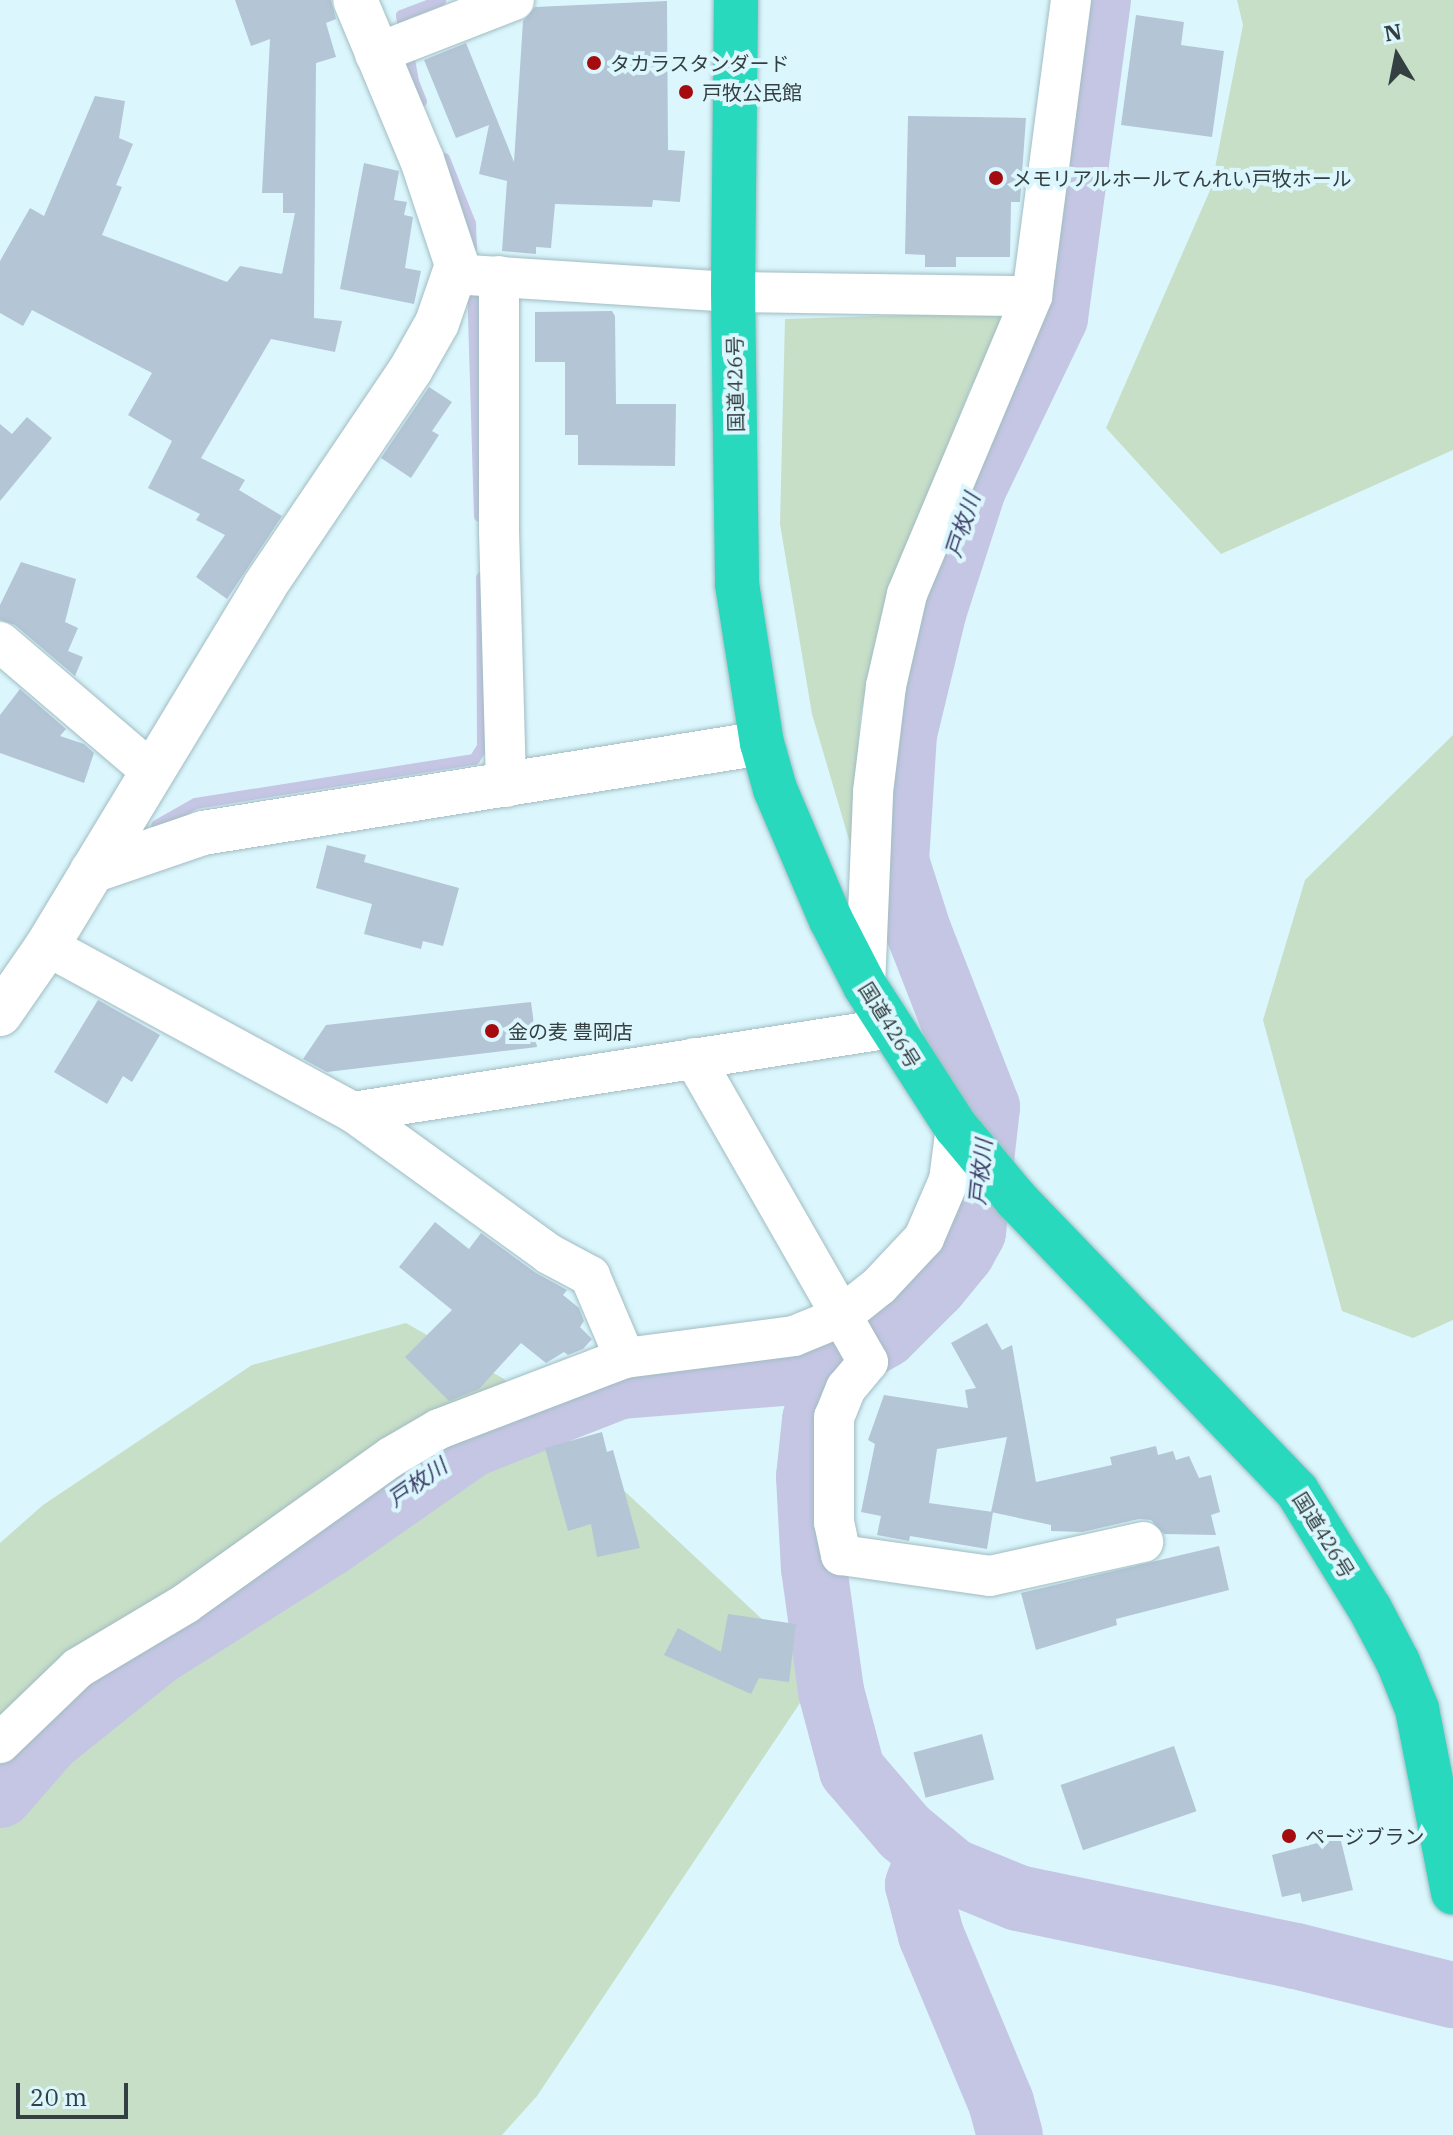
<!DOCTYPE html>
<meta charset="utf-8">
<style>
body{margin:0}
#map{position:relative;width:1453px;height:2135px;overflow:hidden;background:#dbf7fd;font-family:"IBM Plex Serif","Noto Sans JP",serif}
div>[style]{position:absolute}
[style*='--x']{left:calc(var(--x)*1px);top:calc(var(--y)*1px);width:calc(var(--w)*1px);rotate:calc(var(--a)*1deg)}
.green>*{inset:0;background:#c7dec7}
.stream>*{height:11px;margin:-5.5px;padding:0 5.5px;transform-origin:5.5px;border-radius:5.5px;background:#c5c6e4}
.river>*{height:66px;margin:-33px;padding:0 33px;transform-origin:33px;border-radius:33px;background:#c5c6e4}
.building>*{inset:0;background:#b4c5d6;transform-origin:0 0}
.roads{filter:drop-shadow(0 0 2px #a1bcc2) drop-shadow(0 0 2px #a1bcc2)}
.street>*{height:40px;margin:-20px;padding:0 20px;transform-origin:20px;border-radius:20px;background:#fff}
.secondary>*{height:44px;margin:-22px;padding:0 22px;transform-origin:22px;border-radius:22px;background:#fff}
.highway>*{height:44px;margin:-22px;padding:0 22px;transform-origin:22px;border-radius:22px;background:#28d9be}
.dots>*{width:22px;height:22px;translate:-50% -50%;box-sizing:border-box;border:4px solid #dbf7fd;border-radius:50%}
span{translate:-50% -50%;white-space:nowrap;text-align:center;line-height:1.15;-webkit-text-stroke:8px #dbf7fd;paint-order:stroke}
.poi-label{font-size:20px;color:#343f41}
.left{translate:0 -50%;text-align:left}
.street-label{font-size:20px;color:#343f41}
.water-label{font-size:22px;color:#3f3e69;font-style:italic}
.north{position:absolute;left:1357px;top:16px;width:80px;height:80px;-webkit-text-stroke:6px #dbf7fd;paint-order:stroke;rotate:350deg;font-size:22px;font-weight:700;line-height:32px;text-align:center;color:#343f41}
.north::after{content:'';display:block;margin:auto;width:28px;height:36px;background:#343f41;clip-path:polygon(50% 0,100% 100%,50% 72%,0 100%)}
.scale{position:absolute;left:16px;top:2083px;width:112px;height:36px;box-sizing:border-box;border:4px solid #343f41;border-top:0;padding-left:10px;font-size:24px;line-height:28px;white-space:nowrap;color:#343f41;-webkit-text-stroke:6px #dbf7fd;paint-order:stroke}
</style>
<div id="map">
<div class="green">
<i style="clip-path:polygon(1237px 0,1453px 0,1453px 450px,1221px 554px,1106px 428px,1211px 188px,1243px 25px)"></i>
<i style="clip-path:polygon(1004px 312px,985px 363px,970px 389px,881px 617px,860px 717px,852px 850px,812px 714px,780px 524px,785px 319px)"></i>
<i style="clip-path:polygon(1453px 735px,1453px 1320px,1413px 1338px,1342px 1311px,1263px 1020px,1305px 880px)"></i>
<i style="clip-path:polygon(406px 1323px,504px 1379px,820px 1673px,537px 2096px,502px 2135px,0 2135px,0 1543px,43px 1505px,252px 1365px)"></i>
</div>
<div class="stream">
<i style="--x:421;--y:101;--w:22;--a:-112"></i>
<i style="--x:413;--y:81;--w:67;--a:-100.3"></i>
<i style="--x:401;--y:15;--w:42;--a:-21"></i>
<i style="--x:444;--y:158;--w:70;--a:68.2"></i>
<i style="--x:470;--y:223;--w:25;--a:88"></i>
<i style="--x:472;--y:281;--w:235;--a:88.3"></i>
<i style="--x:156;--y:825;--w:45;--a:-29.4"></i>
<i style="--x:195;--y:803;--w:282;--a:-9"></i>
<i style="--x:474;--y:759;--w:15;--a:-58"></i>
<i style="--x:482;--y:746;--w:169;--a:-90.3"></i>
</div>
<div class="river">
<i style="--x:844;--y:1358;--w:35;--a:123"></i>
<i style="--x:825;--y:1387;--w:34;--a:107"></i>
<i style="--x:815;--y:1420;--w:57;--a:96"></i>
<i style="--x:809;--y:1477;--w:91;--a:86.9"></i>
<i style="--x:814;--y:1568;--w:124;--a:82.1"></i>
<i style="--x:831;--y:1691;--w:82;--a:75.1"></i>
<i style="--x:852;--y:1770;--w:82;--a:49.5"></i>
<i style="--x:905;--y:1832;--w:61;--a:39.7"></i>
<i style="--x:952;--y:1871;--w:71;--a:22.2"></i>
<i style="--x:1018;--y:1898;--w:284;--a:11.8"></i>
<i style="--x:1296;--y:1956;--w:162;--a:14"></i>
<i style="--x:0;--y:1795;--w:74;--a:-48.8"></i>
<i style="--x:49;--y:1739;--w:141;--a:-38.7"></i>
<i style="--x:159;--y:1651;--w:202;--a:-32.3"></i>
<i style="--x:330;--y:1543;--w:173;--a:-34.9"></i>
<i style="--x:472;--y:1444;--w:159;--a:-21.4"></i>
<i style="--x:620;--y:1386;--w:162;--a:-4.6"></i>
<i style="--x:781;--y:1373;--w:65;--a:-13.4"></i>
<i style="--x:844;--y:1358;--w:47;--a:-29.3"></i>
<i style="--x:885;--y:1335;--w:71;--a:-45"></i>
<i style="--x:935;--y:1285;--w:43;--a:-50.7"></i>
<i style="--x:962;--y:1252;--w:23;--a:-61"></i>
<i style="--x:973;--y:1232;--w:126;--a:-83.6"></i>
<i style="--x:987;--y:1107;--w:187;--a:-111.3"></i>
<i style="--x:919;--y:933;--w:76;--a:-107.7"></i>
<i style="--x:896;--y:861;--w:127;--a:-86.4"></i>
<i style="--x:904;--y:734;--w:128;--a:-76.4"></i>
<i style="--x:934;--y:610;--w:127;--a:-72.1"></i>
<i style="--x:973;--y:489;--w:190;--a:-64.4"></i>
<i style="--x:1055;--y:318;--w:321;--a:-82.3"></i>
<i style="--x:930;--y:1853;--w:34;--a:111"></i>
<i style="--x:918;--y:1885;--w:52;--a:75.4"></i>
<i style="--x:931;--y:1935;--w:181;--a:67.3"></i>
<i style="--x:1001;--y:2102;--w:34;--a:75"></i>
</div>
<div class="building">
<i style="clip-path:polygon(235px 0,331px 0,336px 19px,326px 23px,336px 57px,316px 63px,314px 318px,342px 321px,335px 352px,271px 339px,201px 458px,245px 480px,239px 490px,282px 516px,227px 599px,196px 577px,225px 535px,196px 520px,200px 514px,148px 488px,172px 441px,128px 415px,152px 373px,32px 310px,23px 326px,0 313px,0 261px,30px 208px,44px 216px,95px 96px,125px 101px,119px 138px,133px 144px,116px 185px,122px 187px,102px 235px,227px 282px,240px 266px,282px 274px,295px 213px,283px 213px,283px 193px,262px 193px,270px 39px,251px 46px)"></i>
<i style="clip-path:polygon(667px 1px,668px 150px,685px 151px,680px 202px,653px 200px,652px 207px,555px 204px,551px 248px,536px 247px,536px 254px,502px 251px,507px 181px,479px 174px,489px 125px,456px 138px,424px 60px,466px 43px,514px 162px,523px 21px,535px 7px)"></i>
<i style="clip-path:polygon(1136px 15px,1184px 22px,1181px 45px,1224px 51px,1212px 137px,1121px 125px)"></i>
<i style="clip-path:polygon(908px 116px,1026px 118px,1020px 202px,1011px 202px,1010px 257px,956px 257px,956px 267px,925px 267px,925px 255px,905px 254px)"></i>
<i style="clip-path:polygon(364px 163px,399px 171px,394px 200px,407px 202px,404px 215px,413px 217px,405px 268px,421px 271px,414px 304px,340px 289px)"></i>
<i style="clip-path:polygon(612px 311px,615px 316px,616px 404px,676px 404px,675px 466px,578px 465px,578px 435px,565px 435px,565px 362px,535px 362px,535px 312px)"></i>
<i style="clip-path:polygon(429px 387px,452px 402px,432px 431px,439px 435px,411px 478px,381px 458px)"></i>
<i style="clip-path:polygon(27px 417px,52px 438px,0 501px,0 424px,12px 434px)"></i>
<i style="clip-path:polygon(21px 562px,76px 579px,65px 622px,78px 628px,68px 651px,83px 657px,75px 676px,15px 625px,0 620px,0 605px)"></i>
<i style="clip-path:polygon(20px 689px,66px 729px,60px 736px,84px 744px,94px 753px,84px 783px,0 753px,0 715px)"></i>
<i style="clip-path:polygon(327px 845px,366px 855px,364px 862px,459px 888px,443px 946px,423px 941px,421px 949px,364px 934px,372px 904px,316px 888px)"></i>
<i style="clip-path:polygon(98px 1000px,160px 1035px,132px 1082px,123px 1076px,107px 1104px,54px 1072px)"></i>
<i style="clip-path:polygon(531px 1002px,537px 1047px,327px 1072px,303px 1059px,326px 1025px)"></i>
<i style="clip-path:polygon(435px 1222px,469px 1249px,481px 1233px,536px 1273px,567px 1290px,563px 1295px,579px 1308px,584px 1321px,580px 1327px,592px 1339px,583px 1349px,568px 1355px,564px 1352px,546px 1363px,521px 1343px,479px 1389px,449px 1401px,405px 1357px,452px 1310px,399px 1267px)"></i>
<i style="clip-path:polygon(987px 1323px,1002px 1350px,1012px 1345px,1036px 1482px,1112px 1465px,1110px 1457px,1156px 1446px,1158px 1455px,1173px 1451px,1176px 1460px,1189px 1456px,1199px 1478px,1211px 1475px,1220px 1512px,1211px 1515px,1216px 1535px,1164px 1534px,1151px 1520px,1139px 1519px,1082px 1532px,1051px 1531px,1051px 1525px,991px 1512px,1007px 1437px,937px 1449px,929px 1503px,993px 1512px,987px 1549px,910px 1536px,909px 1541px,877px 1535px,881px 1516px,861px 1512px,875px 1444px,868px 1440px,884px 1395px,968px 1408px,965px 1390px,976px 1388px,951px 1343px)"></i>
<i style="clip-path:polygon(602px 1432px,607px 1452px,613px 1450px,640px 1548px,597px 1557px,591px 1524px,568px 1531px,545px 1448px)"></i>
<i style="clip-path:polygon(1219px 1546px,1229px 1590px,1116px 1619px,1117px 1625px,1036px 1650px,1021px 1593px)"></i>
<i style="clip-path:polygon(728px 1614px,796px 1624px,789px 1682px,759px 1678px,751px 1694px,664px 1655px,678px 1628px,721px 1652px)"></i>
<i style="left:982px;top:1734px;width:47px;height:71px;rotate:75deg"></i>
<i style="left:1174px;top:1746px;width:69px;height:120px;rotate:71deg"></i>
<i style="clip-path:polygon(1340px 1837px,1353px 1890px,1302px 1902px,1300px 1893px,1282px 1897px,1272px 1855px)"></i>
</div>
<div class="roads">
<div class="street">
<i style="--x:375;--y:54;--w:149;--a:-21.2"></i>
<i style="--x:453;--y:274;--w:281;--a:3.7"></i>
<i style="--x:733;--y:292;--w:299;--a:0.8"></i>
<i style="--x:499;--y:276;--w:255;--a:90"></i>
<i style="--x:499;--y:531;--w:256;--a:88.4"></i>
<i style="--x:0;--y:642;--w:200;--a:40.5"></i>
<i style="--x:47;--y:946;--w:348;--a:28.5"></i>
<i style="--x:353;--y:1112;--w:242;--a:35.9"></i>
<i style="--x:549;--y:1254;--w:47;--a:28.2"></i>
<i style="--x:590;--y:1276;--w:89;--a:66.9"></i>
<i style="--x:865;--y:986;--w:194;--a:-87.6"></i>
<i style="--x:873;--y:792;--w:107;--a:-83"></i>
<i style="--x:886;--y:686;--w:94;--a:-77.1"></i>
<i style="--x:907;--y:594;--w:323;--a:-67.2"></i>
<i style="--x:1032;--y:296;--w:299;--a:-82.5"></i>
<i style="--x:694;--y:1058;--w:350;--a:60.2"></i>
<i style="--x:868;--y:1362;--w:34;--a:130"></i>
<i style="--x:846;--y:1388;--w:31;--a:112"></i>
<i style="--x:834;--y:1417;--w:105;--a:90"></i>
<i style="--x:834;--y:1522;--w:34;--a:78"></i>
<i style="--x:841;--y:1555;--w:150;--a:8"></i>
<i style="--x:990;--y:1576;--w:157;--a:-12.5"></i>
<i style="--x:353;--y:1112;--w:546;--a:-8.86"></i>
<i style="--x:0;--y:1743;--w:108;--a:-43.9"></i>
<i style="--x:78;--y:1668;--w:125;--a:-30.9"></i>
<i style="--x:185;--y:1604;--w:253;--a:-35.5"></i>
<i style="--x:391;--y:1457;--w:56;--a:-30.3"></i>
<i style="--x:439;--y:1429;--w:199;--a:-20.9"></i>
<i style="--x:625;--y:1358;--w:170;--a:-7.4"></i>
<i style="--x:794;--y:1336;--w:50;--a:-22.4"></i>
<i style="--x:840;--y:1317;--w:50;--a:-38.5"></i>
<i style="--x:879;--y:1286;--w:66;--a:-46.8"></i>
<i style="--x:924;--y:1238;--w:63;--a:-66.7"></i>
<i style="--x:949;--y:1180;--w:53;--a:-82.5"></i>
</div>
<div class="secondary">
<i style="--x:92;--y:871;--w:117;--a:-18.9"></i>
<i style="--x:203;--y:833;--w:566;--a:-9.15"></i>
<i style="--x:0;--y:1014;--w:83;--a:-55.3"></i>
<i style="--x:47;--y:946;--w:419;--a:-58.8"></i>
<i style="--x:264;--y:587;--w:263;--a:-56"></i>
<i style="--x:411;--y:369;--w:53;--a:-60.5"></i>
<i style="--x:437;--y:323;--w:61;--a:-71"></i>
<i style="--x:457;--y:265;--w:111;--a:-108.4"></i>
<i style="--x:422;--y:160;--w:173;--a:-112.7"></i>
</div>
<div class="highway">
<i style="--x:736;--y:0;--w:292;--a:90.6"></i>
<i style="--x:733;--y:292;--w:292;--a:89.2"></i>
<i style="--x:737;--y:584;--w:161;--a:81.1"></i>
<i style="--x:762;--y:743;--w:48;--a:74.2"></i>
<i style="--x:775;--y:789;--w:142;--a:66.9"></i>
<i style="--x:831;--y:920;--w:74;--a:62.7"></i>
<i style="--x:865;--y:986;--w:168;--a:57.2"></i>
<i style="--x:956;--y:1127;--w:94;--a:50.2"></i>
<i style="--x:1016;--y:1199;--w:405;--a:46.1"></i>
<i style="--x:1297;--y:1491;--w:139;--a:58.3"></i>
<i style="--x:1370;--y:1609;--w:60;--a:62.2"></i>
<i style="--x:1398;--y:1662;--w:51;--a:68"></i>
<i style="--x:1417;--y:1709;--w:187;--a:78.9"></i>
</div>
</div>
<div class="dots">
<i style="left:594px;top:63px;background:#a40c0f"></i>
<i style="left:686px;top:92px;background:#a40c0f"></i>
<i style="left:996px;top:178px;background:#a40c0f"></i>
<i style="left:492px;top:1031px;background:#a40c0f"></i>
<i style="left:1289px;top:1836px;background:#a40c0f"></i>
</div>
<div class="poi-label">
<span class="left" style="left:610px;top:63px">タカラスタンダード</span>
<span class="left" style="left:702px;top:92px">戸牧公民館</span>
<span class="left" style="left:1012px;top:178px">メモリアルホールてんれい戸牧ホール</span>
<span class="left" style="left:508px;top:1031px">金の麦 豊岡店</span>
<span class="left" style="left:1305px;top:1836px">ページブラン</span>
</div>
<div class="street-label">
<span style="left:735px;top:384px;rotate:-91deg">国道426号</span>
<span style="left:890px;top:1025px;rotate:58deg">国道426号</span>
<span style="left:1324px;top:1535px;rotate:58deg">国道426号</span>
</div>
<div class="water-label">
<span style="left:962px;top:525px;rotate:-72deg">戸枚川</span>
<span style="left:980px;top:1172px;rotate:-84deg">戸枚川</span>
<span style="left:417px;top:1482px;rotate:-35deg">戸枚川</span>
</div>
<div class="north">N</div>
<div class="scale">20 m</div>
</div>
